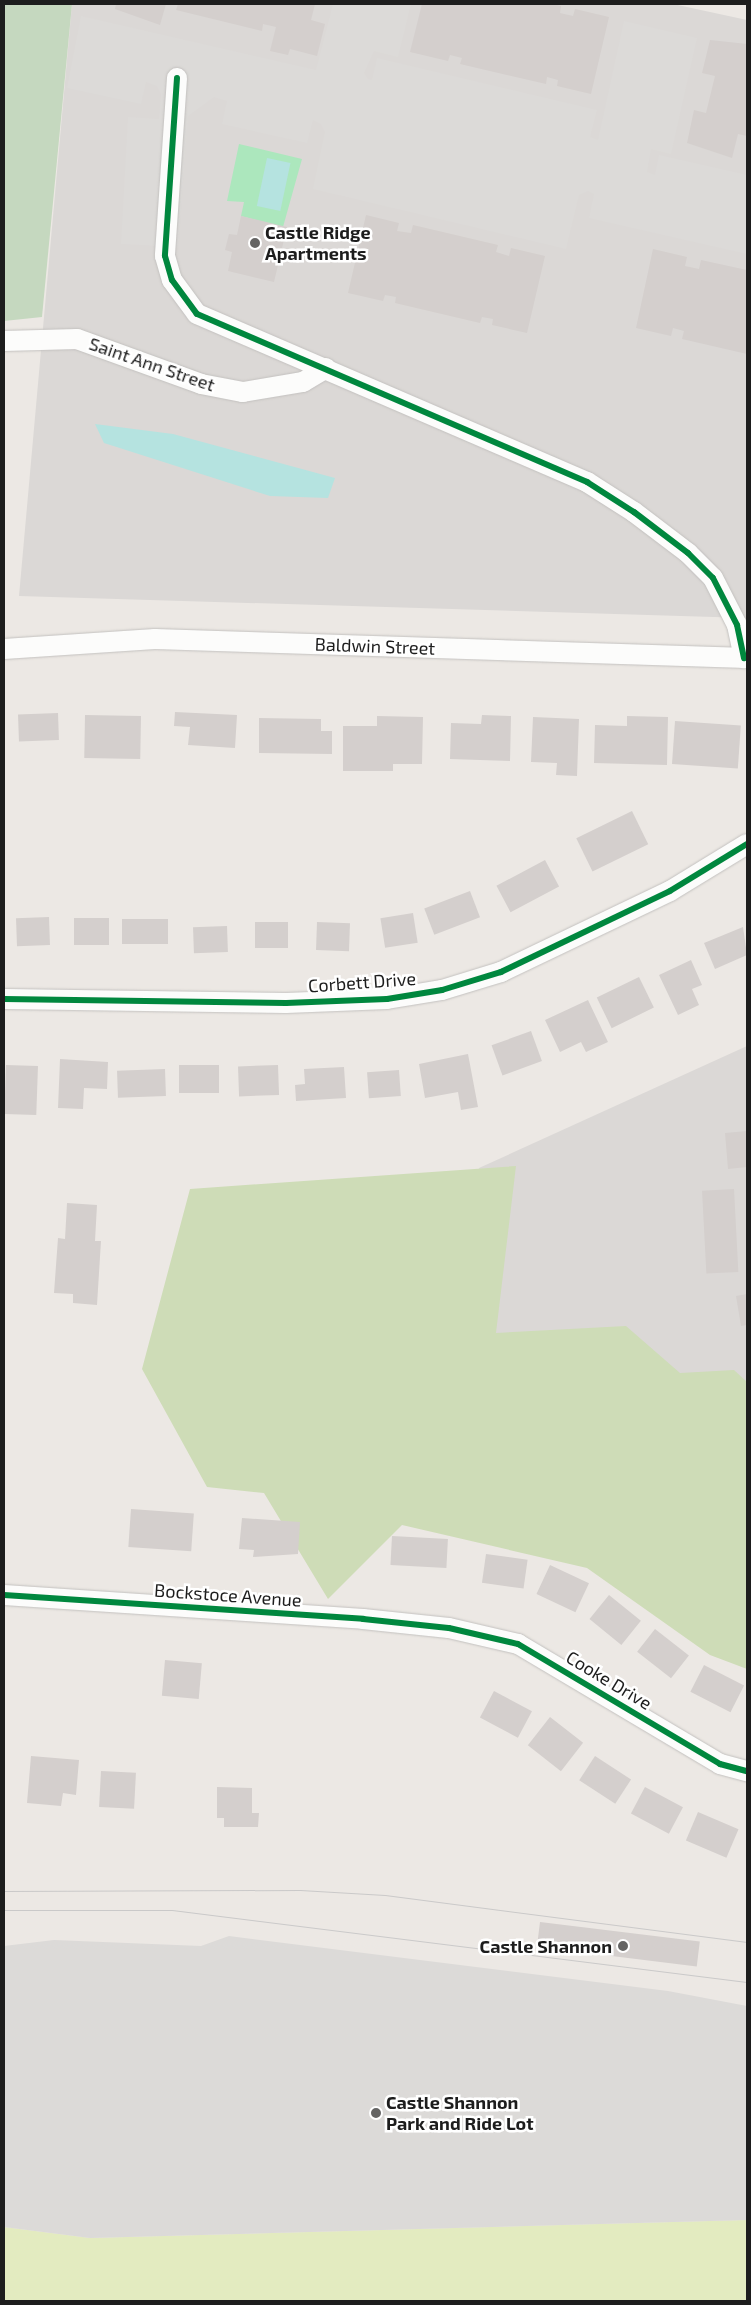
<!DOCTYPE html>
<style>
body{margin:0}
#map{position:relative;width:751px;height:2305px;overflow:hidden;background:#ece8e4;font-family:"Exo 2",sans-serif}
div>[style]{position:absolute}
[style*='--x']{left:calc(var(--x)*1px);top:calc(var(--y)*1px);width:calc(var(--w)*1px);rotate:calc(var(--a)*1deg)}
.residential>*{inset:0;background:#dbd8d6}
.grass>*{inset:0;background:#e3ebc0}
.forest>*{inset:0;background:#cedcb7}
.cemetery>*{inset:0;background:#c5d8bf}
.pitch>*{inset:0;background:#ace7bd}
.parking>*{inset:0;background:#dcdad8}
.water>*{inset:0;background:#b5e3e0;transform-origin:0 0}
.building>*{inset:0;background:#d4cfcd;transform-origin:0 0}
.roads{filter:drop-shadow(0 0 1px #c3c1bf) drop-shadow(0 0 1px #c3c1bf)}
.street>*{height:20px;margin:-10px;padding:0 10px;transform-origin:10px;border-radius:10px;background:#fcfcfb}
.tram>*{height:1px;margin:-0.5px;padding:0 0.5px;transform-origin:0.5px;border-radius:0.5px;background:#cac9c9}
.cycleway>*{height:6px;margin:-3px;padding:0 3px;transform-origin:3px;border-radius:3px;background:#00873e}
.dots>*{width:14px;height:14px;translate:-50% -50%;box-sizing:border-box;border:2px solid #fff;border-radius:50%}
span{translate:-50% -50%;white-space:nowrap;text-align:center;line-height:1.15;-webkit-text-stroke:5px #fff;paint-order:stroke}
.poi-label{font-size:18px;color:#1d1d1d;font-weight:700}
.left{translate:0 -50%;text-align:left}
.right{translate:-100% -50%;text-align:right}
.street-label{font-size:18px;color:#1d1d1d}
.frame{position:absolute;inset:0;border:5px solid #1d1d1d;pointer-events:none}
</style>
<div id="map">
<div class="residential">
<i style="clip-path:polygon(72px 4px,673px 4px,747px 20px,747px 618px,19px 596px)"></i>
<i style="clip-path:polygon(747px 1046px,747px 1566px,465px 1446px,479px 1168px)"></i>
</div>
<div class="grass">
<i style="clip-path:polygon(747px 2220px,747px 2301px,4px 2301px,4px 2227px,90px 2238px)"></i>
</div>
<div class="forest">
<i style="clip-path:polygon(516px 1166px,496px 1333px,626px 1326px,680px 1373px,734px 1370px,747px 1382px,747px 1669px,710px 1655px,587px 1568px,402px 1525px,328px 1599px,264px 1493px,207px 1487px,142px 1369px,190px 1189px)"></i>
</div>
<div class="cemetery">
<i style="clip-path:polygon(4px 4px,72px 4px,42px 317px,4px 321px)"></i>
</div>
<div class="pitch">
<i style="clip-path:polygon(239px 144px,302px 159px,283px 227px,241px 216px,244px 202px,227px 201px)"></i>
</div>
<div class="parking">
<i style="clip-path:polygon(333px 4px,411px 4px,398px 57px,374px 51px,364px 73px,368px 79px,372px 80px,377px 58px,597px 110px,590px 137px,598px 140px,624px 21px,697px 38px,671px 154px,651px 149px,647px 172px,655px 175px,659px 155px,747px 175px,747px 254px,589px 218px,594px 194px,588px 191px,579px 195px,566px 249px,313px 189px,325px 132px,321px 124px,313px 120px,307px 143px,222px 124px,227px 101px,214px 97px,188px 116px,178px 247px,121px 244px,128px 117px,159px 119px,161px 94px,157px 86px,146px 82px,141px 104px,67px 88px,81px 16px,316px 70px)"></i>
<i style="clip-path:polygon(229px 1936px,668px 1991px,747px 2006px,747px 2220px,90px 2238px,4px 2227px,4px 1946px,54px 1940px,201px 1946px)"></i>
</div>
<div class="water">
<i style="left:267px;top:158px;width:24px;height:49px;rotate:12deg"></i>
<i style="clip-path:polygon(95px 424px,173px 434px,335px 478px,328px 498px,270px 496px,104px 443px)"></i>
</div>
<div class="building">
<i style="clip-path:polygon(116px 4px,166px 4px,160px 25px,115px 9px)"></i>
<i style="clip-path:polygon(178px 4px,315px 4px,311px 20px,325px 24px,317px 56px,290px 49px,288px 55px,270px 51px,276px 27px,263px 24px,262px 31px,176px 10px)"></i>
<i style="clip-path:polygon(422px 4px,553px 4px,561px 6px,560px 13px,573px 16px,575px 9px,609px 17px,591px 94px,557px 86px,558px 80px,547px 77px,546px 84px,460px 64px,462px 58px,450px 55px,448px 61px,410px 52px)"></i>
<i style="clip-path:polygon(710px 40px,747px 44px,747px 136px,738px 134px,732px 158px,687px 143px,694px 110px,706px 113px,715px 76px,702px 73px)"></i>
<i style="clip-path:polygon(366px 215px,399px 223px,397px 231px,411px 233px,413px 225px,498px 245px,496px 252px,509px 256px,511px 248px,545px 256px,527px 333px,492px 325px,493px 319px,482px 317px,480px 323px,395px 303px,396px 297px,385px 295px,383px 301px,348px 293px)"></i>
<i style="clip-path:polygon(241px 216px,287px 227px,274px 282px,228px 271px,232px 252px,225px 250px,229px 234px,237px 235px)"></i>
<i style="clip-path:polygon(653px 249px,687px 257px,685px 266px,699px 269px,701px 260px,747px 270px,747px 354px,682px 339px,684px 331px,673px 328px,671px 336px,636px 328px)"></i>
<i style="clip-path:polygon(175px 712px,237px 715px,235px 748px,188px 745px,190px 727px,174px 726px)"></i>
<i style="left:58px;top:713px;width:27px;height:40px;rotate:88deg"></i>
<i style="left:85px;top:715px;width:56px;height:43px;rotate:1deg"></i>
<i style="clip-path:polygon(482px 715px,511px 716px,510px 761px,450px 759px,451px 723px,481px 724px)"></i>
<i style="clip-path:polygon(377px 716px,423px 717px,422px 764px,393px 764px,393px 771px,343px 771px,343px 726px,377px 726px)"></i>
<i style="clip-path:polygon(627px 716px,668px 717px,667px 765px,594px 763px,595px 725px,627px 726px)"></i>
<i style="clip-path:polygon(533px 717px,579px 719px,577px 776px,556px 775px,557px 763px,531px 762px)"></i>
<i style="clip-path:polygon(259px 718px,321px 719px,321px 731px,332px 731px,332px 754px,259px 753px)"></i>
<i style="left:675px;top:721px;width:66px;height:43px;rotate:4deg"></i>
<i style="left:632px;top:811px;width:37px;height:62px;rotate:64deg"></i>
<i style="left:545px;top:860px;width:30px;height:55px;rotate:62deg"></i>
<i style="left:470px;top:891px;width:28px;height:49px;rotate:69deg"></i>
<i style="left:413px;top:913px;width:30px;height:33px;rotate:81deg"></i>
<i style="left:49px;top:917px;width:28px;height:33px;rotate:88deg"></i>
<i style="left:74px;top:918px;width:35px;height:27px"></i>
<i style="left:168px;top:919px;width:25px;height:46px;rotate:90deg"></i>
<i style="left:255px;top:922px;width:33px;height:26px"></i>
<i style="left:317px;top:922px;width:33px;height:28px;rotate:2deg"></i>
<i style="left:227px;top:926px;width:26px;height:34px;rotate:88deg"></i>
<i style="clip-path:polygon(743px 927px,747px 955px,715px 969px,704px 943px)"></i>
<i style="clip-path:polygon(691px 960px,702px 985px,692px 989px,699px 1005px,678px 1015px,659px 975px)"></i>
<i style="left:639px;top:977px;width:34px;height:47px;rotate:64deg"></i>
<i style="clip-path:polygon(588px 1000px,608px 1042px,586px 1052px,581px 1042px,560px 1052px,545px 1020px)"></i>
<i style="left:531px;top:1031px;width:32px;height:42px;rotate:70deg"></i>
<i style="clip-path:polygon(468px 1054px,478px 1107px,461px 1110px,458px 1092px,425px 1098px,419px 1064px)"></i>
<i style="clip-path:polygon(60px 1059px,108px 1062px,107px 1089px,84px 1088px,83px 1109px,58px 1108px)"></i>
<i style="left:6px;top:1065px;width:32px;height:49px;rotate:2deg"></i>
<i style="left:219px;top:1065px;width:28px;height:40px;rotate:90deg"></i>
<i style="left:278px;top:1065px;width:30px;height:40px;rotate:88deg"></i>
<i style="clip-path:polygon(344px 1067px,346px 1098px,296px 1101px,295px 1085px,305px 1084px,304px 1069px)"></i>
<i style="left:165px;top:1069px;width:27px;height:48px;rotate:88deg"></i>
<i style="left:399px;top:1070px;width:26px;height:32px;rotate:86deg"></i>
<i style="clip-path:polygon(747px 1131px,747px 1167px,728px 1169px,725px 1133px)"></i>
<i style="left:734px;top:1189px;width:83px;height:32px;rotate:87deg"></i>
<i style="clip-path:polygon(67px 1203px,97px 1205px,95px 1241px,101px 1241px,97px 1305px,73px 1303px,73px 1294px,54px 1293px,58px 1238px,65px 1239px)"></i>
<i style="clip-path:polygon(747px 1294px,747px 1325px,741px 1326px,736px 1296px)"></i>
<i style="left:131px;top:1509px;width:63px;height:38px;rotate:4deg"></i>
<i style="clip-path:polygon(242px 1518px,300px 1522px,298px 1554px,253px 1557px,254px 1550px,239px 1549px)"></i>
<i style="left:392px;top:1536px;width:56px;height:29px;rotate:3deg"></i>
<i style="left:486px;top:1554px;width:42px;height:29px;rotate:8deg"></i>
<i style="left:550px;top:1565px;width:43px;height:32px;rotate:25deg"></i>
<i style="left:609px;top:1595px;width:41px;height:31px;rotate:39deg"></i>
<i style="left:655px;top:1629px;width:43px;height:29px;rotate:38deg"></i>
<i style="left:165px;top:1660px;width:37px;height:36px;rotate:5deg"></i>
<i style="left:704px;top:1665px;width:45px;height:30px;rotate:27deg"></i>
<i style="left:494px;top:1691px;width:43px;height:30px;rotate:28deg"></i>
<i style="left:550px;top:1717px;width:42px;height:36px;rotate:38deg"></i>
<i style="clip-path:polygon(31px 1756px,79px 1760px,76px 1795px,63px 1793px,61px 1806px,27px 1803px)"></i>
<i style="left:595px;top:1756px;width:43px;height:29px;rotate:33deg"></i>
<i style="left:101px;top:1771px;width:35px;height:36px;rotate:3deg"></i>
<i style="clip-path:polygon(217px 1787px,252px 1788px,252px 1813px,259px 1813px,258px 1827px,224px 1827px,224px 1818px,217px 1818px)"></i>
<i style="left:645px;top:1787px;width:43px;height:30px;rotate:28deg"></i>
<i style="left:698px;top:1812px;width:44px;height:31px;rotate:23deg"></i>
<i style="left:540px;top:1922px;width:161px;height:25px;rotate:7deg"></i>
</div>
<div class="roads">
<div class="street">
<i style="--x:177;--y:78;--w:178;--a:93.9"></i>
<i style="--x:165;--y:256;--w:25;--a:74"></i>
<i style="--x:172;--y:280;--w:42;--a:53.7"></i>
<i style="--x:197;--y:314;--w:425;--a:23.3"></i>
<i style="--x:587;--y:482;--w:56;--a:32.6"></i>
<i style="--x:634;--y:512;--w:68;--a:37.2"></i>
<i style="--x:688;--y:553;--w:35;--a:45"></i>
<i style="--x:713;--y:578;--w:53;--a:62.9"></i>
<i style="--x:737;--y:625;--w:34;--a:78"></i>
<i style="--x:4;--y:341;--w:73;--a:-1.6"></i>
<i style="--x:77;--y:339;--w:132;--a:19.9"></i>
<i style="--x:201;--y:384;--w:43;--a:10.8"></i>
<i style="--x:243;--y:392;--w:61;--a:-9.5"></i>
<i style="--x:303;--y:382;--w:27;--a:-31"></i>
<i style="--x:4;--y:649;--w:151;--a:-3.8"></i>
<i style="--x:155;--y:639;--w:592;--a:1.84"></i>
<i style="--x:4;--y:999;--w:282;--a:0.8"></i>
<i style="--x:286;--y:1003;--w:101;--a:-2.3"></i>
<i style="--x:387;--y:999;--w:56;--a:-9.3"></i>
<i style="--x:442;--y:990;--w:62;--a:-17"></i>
<i style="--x:501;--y:972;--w:187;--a:-25.6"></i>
<i style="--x:670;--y:891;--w:90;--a:-31.4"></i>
<i style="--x:4;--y:1595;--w:360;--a:3.8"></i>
<i style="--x:363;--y:1619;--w:86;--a:6"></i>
<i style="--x:449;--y:1628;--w:71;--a:13.1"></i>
<i style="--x:518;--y:1644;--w:235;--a:30.7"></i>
<i style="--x:720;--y:1764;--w:28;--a:15"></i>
</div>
</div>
<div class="tram">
<i style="--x:4;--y:1891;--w:296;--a:-0.2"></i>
<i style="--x:300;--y:1890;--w:85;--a:3.4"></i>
<i style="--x:385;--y:1895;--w:365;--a:7.4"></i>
<i style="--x:4;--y:1910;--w:168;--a:0"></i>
<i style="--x:172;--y:1910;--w:579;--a:7.14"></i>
</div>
<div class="cycleway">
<i style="--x:177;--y:78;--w:178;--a:93.9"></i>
<i style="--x:165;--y:256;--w:25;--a:74"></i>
<i style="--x:172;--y:280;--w:42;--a:53.7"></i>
<i style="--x:197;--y:314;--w:425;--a:23.3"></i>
<i style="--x:587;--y:482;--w:56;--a:32.6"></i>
<i style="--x:634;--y:512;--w:68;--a:37.2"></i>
<i style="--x:688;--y:553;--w:35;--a:45"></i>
<i style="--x:713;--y:578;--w:53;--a:62.9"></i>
<i style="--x:737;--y:625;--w:34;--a:78"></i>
<i style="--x:4;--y:999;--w:282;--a:0.8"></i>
<i style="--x:286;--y:1003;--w:101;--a:-2.3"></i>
<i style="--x:387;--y:999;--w:56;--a:-9.3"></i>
<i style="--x:442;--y:990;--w:62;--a:-17"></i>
<i style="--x:501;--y:972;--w:187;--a:-25.6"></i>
<i style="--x:670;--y:891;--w:90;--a:-31.4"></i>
<i style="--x:4;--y:1595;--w:360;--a:3.8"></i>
<i style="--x:363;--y:1619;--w:86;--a:6"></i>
<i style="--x:449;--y:1628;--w:71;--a:13.1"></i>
<i style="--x:518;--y:1644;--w:235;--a:30.7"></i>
<i style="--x:720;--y:1764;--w:28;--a:15"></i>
</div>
<div class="dots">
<i style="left:255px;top:243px;background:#656463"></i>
<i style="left:623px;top:1946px;background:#656463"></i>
<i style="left:376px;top:2113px;background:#656463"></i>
</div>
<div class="poi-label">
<span class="left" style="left:265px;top:243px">Castle Ridge<br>Apartments</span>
<span class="right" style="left:612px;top:1946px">Castle Shannon</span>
<span class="left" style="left:386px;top:2113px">Castle Shannon<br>Park and Ride Lot</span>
</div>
<div class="street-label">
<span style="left:152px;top:364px;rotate:19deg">Saint Ann Street</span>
<span style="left:375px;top:646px;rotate:2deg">Baldwin Street</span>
<span style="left:362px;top:982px;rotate:-4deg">Corbett Drive</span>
<span style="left:228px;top:1595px;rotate:4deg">Bockstoce Avenue</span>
<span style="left:609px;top:1680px;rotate:31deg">Cooke Drive</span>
</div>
<div class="frame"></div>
</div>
